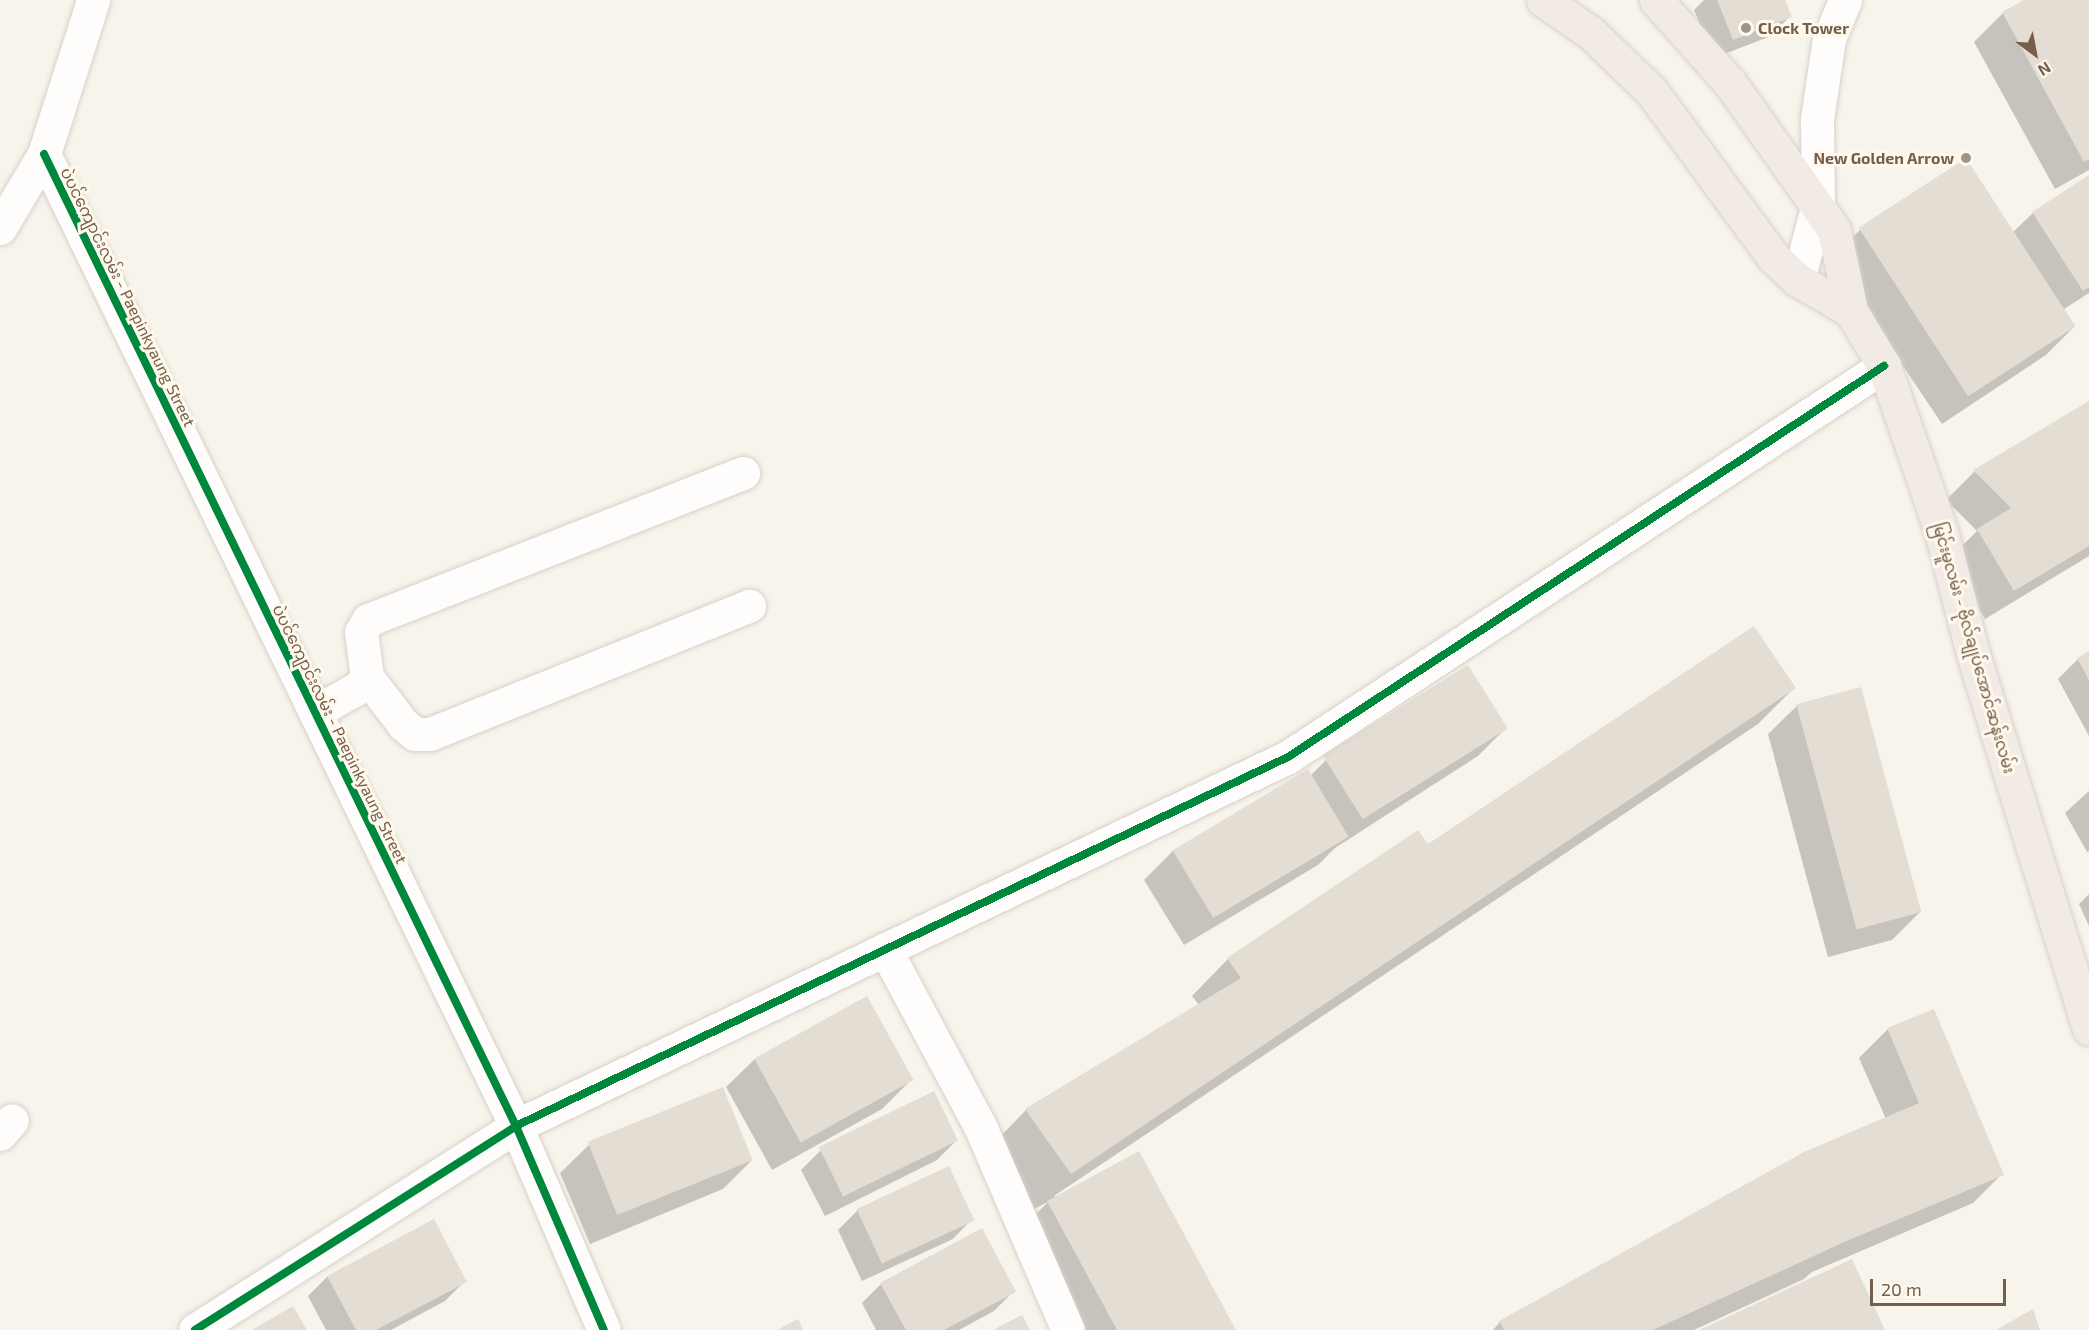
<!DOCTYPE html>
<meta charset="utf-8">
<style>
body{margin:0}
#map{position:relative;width:2089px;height:1330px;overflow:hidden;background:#f7f4ec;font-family:"Exo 2","Noto Sans Myanmar",sans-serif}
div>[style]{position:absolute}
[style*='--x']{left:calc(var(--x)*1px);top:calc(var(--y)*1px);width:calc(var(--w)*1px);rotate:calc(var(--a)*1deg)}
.shadow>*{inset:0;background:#0003}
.building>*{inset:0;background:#e4ddd3;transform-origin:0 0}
.roads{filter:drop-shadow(0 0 2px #d6d1ca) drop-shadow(0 0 2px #d6d1ca)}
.street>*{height:33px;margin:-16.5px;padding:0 16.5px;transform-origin:16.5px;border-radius:16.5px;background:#fefdfc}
.secondary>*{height:33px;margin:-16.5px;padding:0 16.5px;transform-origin:16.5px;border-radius:16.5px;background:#fefdfc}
.highway>*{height:33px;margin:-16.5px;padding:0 16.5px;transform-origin:16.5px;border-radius:16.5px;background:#f1eae5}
.cycleway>*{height:8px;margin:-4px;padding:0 4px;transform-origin:4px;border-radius:4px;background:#00873e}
.dots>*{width:16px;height:16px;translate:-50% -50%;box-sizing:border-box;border:3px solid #fff9ed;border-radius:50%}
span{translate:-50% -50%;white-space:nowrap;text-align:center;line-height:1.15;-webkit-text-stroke:6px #fff9ed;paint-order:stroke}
.poi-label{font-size:16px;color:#755f4c;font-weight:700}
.left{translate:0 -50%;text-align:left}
.right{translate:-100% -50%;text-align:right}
.street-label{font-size:16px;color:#755f4c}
.north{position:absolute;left:2005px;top:24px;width:60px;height:60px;-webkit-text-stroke:4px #fff9ed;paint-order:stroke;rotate:148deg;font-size:16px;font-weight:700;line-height:24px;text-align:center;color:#755f4c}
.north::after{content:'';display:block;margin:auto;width:21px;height:27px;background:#755f4c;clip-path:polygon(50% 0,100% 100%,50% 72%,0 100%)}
.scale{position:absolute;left:1870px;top:1279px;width:136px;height:27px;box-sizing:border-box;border:3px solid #755f4c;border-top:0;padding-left:8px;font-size:18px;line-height:21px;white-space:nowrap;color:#755f4c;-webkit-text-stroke:4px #fff9ed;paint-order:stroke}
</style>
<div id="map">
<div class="shadow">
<i style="clip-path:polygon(1704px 0,1784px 0,1790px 16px,1771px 36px,1714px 58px,1694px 10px)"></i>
<i style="clip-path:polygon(2027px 0,2089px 0,2089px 170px,2055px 189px,1974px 42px,2003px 13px)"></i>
<i style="clip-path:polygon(2089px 176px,2089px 293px,2064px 309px,2075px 326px,2046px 355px,1942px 424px,1831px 259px,1860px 230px,2013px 232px,2033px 213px)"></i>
<i style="clip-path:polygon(2089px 403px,2089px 556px,1985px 619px,1949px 559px,1977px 531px,1946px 500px,1974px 472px)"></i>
<i style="clip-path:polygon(2089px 653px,2089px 736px,2058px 679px,2078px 659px)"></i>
<i style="clip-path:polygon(1794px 688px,1758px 724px,1054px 1196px,1234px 1330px,1061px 1330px,1012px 1238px,1048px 1202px,1034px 1209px,990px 1147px,1026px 1110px,1199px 1005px,1192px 996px,1228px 959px,1417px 832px,1427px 846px)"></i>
<i style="clip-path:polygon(1797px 706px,1921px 911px,1892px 940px,1828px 957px,1768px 734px)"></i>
<i style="clip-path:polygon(1506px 728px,1478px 756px,1335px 848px,1318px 865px,1184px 945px,1144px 880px,1173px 851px,1308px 771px,1310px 776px,1326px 760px)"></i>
<i style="clip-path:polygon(2089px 791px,2089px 851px,2087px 852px,2065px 813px)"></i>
<i style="clip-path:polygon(2089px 894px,2089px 926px,2079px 904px)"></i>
<i style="clip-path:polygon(1888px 1029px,2002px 1174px,1973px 1203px,1812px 1272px,1804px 1279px,1694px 1330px,1493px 1330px,1500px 1322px,1886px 1119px,1859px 1058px)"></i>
<i style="clip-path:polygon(755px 1059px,911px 1080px,882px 1109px,772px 1170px,726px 1087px)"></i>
<i style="clip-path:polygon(957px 1140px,937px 1160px,825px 1216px,801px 1170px,821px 1150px)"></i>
<i style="clip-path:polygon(589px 1145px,752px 1160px,723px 1189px,590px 1244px,560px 1173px)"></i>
<i style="clip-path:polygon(858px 1210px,972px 1219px,953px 1239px,862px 1281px,838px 1230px)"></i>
<i style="clip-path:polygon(327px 1277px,465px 1281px,445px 1301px,391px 1330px,326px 1330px,308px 1296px)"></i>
<i style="clip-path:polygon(881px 1284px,1014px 1291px,994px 1311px,959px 1330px,876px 1330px,862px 1303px)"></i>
</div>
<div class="building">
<i style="clip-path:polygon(1717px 0,1785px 0,1792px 17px,1733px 40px)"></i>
<i style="clip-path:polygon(2024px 0,2089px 0,2089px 159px,2084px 162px,2002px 12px)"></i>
<i style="left:1966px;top:158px;width:201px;height:128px;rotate:57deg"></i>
<i style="clip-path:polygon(2089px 175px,2089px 287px,2083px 291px,2032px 212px)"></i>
<i style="clip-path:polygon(2089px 401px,2089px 546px,2014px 591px,1977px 529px,2011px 508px,1973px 470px)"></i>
<i style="clip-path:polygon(1754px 626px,1796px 688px,1071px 1174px,1025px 1109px,1241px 978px,1227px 958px,1418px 830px,1428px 844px)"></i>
<i style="clip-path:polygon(2089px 651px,2089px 680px,2077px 658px)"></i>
<i style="left:1468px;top:665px;width:75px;height:171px;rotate:58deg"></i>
<i style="left:1861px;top:687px;width:233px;height:67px;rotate:75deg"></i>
<i style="left:1308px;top:769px;width:79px;height:158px;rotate:59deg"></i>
<i style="left:867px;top:996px;width:96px;height:129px;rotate:61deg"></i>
<i style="clip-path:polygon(1934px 1009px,2004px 1175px,1842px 1243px,1653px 1330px,1504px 1330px,1499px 1321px,1804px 1152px,1919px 1103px,1887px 1028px)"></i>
<i style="left:723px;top:1087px;width:79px;height:146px;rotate:68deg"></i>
<i style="left:934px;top:1091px;width:55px;height:128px;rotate:64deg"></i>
<i style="clip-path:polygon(1139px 1151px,1236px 1330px,1117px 1330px,1047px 1201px)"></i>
<i style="left:949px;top:1166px;width:60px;height:102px;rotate:65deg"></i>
<i style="clip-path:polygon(434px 1219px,467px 1282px,376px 1330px,356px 1330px,327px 1276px)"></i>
<i style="clip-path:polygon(982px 1228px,1016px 1292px,944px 1330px,906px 1330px,880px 1283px)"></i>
<i style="clip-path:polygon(1852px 1259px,1885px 1330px,1699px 1330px)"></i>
<i style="clip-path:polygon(293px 1306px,307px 1330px,252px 1330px)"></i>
<i style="clip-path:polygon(2033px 1309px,2040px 1330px,1996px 1330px)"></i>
<i style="clip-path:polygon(1022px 1315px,1030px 1330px,993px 1330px)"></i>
<i style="clip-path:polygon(798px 1319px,803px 1330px,777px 1330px)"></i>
</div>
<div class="roads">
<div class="street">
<i style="--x:44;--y:154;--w:1081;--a:64.1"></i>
<i style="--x:516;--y:1126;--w:222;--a:66.7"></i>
<i style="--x:0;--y:228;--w:86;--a:-59.3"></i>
<i style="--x:44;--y:154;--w:162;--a:-72.3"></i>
<i style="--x:367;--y:677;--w:59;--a:52.5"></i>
<i style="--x:403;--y:724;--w:16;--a:40"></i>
<i style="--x:415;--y:734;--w:15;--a:0"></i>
<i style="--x:430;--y:734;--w:344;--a:-21.9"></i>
<i style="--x:315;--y:712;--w:51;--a:-29.6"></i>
<i style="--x:359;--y:687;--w:13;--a:-51"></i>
<i style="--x:367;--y:677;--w:45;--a:-97.6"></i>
<i style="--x:361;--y:632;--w:14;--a:-60"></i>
<i style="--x:368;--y:620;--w:403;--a:-21.4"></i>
<i style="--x:885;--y:949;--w:201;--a:61.8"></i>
<i style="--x:980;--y:1126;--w:222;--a:66.7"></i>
<i style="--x:0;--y:1134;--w:18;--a:-49"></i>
<i style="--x:195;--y:1330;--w:380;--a:-32.4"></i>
<i style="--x:516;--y:1126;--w:856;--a:-25.55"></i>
<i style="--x:1288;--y:757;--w:713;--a:-33.27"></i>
</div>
<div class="secondary">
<i style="--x:1798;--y:280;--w:79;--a:-75.3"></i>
<i style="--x:1818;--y:204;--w:85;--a:-90.7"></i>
<i style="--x:1817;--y:119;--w:81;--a:-81.5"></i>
<i style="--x:1829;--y:39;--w:42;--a:-67.7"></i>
</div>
<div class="highway">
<i style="--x:1543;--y:0;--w:58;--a:34.5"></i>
<i style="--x:1591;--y:33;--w:85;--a:44"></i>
<i style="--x:1652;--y:92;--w:205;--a:53.7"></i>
<i style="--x:1773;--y:257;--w:34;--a:43"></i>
<i style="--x:1798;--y:280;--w:61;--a:30.3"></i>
<i style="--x:1656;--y:0;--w:111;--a:48.3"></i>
<i style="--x:1730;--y:83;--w:180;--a:54.7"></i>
<i style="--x:1834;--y:230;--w:83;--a:78.1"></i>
<i style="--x:1851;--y:311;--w:64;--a:59"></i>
<i style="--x:1884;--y:366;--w:175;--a:70.9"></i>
<i style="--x:1941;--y:531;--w:127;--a:75.4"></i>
<i style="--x:1973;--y:654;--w:392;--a:72.8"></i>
</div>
</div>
<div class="cycleway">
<i style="--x:44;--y:154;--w:1081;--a:64.1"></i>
<i style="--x:516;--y:1126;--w:222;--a:66.7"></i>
<i style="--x:195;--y:1330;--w:380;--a:-32.4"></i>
<i style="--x:516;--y:1126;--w:856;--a:-25.55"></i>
<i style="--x:1288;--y:757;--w:713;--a:-33.27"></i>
</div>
<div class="dots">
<i style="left:1746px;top:28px;background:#a29384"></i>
<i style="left:1966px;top:158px;background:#a29384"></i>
</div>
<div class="poi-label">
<span class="left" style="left:1758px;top:28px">Clock Tower</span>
<span class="right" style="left:1954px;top:158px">New Golden Arrow</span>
</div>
<div class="street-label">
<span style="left:128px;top:297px;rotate:64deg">ပဲပင်ကျောင်းလမ်း - Paepinkyaung Street</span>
<span style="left:1974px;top:648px;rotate:74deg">မြင်းမူလမ်း - ဗိုလ်ချုပ်အောင်ဆန်းလမ်း</span>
<span style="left:340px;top:734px;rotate:64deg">ပဲပင်ကျောင်းလမ်း - Paepinkyaung Street</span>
</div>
<div class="north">N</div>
<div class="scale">20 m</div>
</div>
